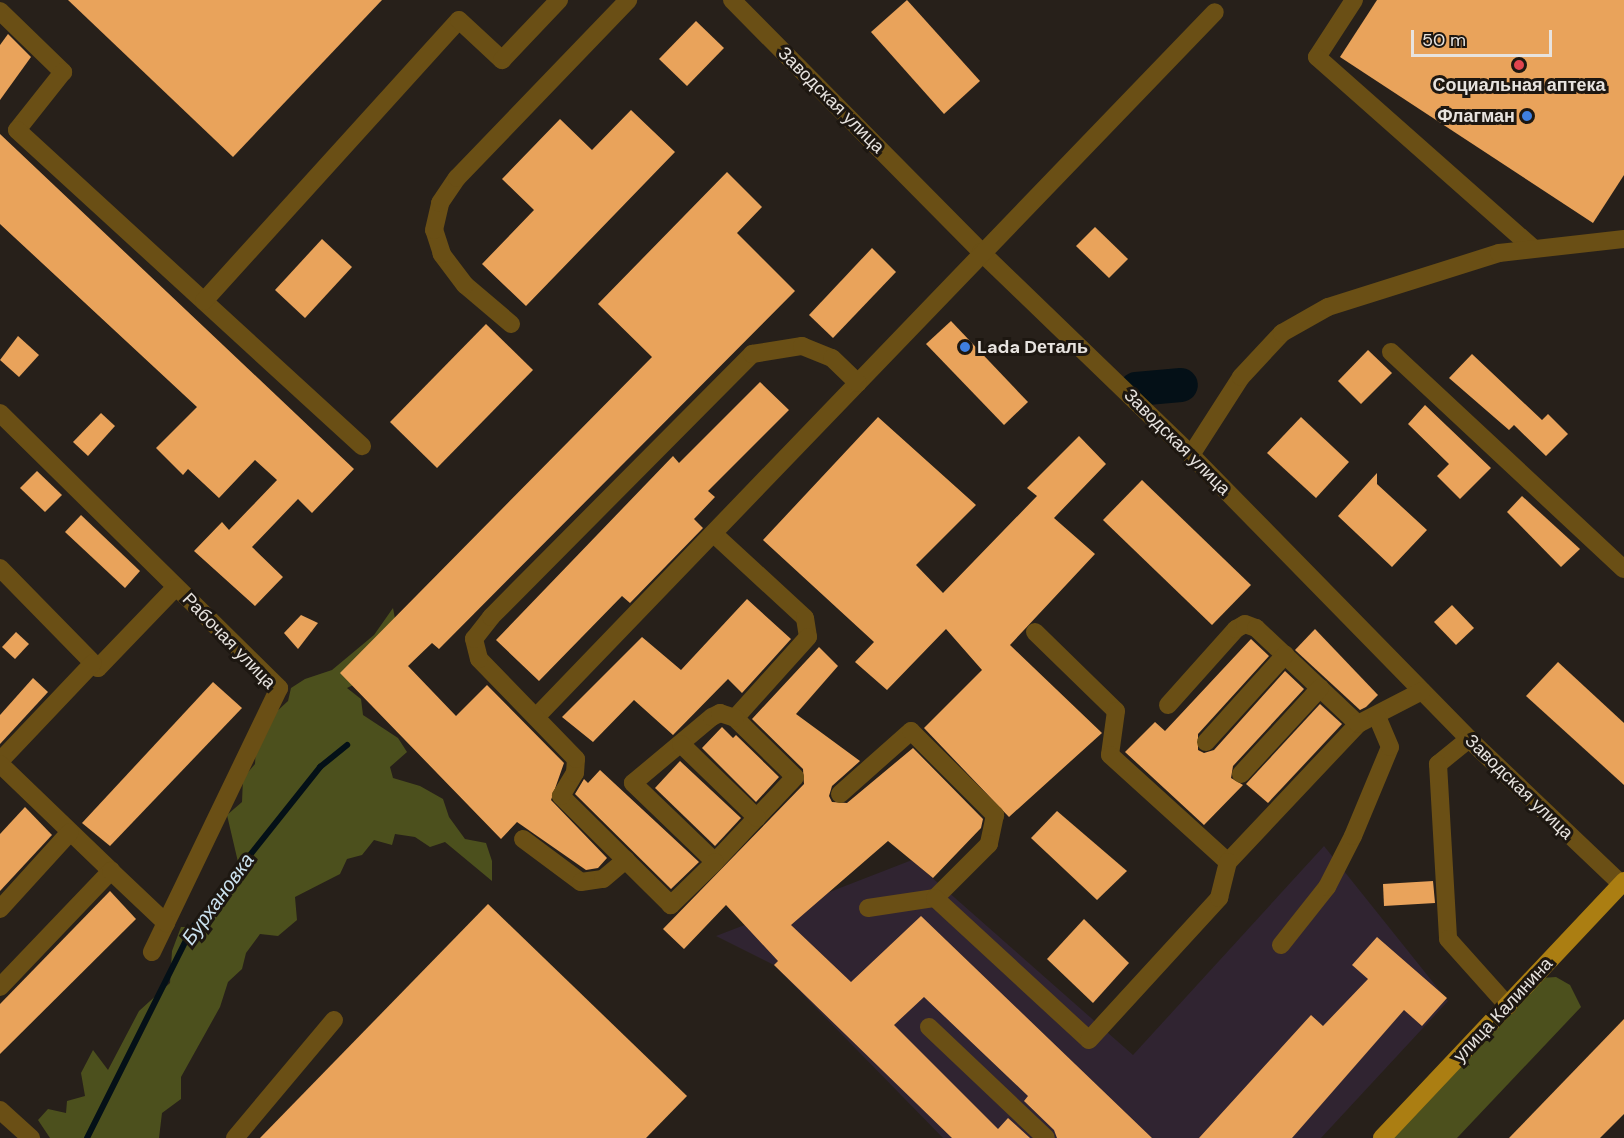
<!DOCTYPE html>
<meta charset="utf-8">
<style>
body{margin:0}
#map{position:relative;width:1624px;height:1138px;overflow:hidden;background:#27201a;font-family:"DM Sans",sans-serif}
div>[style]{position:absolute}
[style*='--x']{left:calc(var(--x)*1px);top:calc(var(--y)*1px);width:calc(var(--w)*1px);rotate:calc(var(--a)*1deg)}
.commercial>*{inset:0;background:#302431}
.forest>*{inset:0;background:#4c501d}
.stream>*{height:6px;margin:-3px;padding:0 3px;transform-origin:3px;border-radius:3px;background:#041017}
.river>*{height:34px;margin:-17px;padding:0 17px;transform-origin:17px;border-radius:17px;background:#041017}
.building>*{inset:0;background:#e9a35b}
.minor>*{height:18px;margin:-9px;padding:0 9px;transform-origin:9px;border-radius:9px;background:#6a4f15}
.major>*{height:18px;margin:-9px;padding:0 9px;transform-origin:9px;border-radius:9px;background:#ab7e12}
.dots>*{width:16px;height:16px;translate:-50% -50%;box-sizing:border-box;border:3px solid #1d1711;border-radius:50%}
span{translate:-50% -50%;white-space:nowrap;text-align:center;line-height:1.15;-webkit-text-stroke:6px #1d1711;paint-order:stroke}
.poi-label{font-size:18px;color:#e7e3df;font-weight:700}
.right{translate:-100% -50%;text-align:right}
.left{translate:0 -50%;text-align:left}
.street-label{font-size:18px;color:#e7e3df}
.water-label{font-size:20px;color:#cce3f0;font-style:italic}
.scale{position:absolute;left:1411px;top:30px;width:141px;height:27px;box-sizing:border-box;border:3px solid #e7e3df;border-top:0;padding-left:8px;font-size:18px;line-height:21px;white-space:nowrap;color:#e7e3df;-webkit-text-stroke:4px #1d1711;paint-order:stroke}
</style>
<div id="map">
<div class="commercial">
<div style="clip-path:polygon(1324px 846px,1448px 1001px,1321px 1138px,943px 1138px,774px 965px,716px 936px,912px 860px,1133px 1055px)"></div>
</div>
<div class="forest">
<div style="clip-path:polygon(393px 608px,399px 640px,369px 677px,347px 688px,361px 699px,363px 715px,398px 738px,407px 752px,390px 767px,393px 778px,420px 786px,443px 799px,449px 817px,465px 839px,486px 843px,492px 861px,492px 881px,445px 842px,430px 847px,415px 837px,395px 834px,392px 845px,374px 840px,362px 855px,347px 859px,340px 874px,295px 897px,297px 920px,278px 936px,260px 934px,246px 953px,242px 969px,228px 982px,220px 1007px,181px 1077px,181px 1099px,162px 1113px,159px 1138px,50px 1138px,38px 1120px,48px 1109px,66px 1113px,67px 1101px,85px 1096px,81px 1073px,93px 1050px,108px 1070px,139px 1011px,170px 983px,172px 951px,181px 927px,202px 927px,227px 894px,238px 862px,227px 815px,242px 802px,243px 778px,255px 764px,256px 746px,275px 713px,288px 701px,291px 688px,305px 679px,332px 670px,374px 635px)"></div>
<div style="clip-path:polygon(1556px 977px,1570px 985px,1581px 1007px,1457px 1138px,1392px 1138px,1541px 978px)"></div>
</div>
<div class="stream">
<div style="--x:87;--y:1138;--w:235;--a:-63.4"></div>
<div style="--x:192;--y:928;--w:206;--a:-51.5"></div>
<div style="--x:320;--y:767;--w:35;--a:-39"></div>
</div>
<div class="river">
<div style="--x:1136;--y:389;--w:45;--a:-5.1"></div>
</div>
<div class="building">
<div style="clip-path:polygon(68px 0,382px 0,233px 157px)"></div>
<div style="clip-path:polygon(907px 0,980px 81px,944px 114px,871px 32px)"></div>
<div style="clip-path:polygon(1377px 0,1624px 0,1624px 175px,1593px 223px,1340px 57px)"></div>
<div style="clip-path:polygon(696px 21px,724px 48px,687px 86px,659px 59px)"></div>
<div style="clip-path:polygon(8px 34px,31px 57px,0 100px,0 45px)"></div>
<div style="clip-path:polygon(631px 110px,675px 152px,526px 306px,482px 264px,534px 210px,502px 179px,560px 119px,592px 150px)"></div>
<div style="clip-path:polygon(0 134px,354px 469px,312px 513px,298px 499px,252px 547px,283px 577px,255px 606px,194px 551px,222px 522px,229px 530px,277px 480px,255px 460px,219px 498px,188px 469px,183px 475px,156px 448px,197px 407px,0 224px)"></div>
<div style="clip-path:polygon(727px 172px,762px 207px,737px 233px,795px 291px,439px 649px,432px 643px,408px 666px,456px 716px,487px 685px,564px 763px,551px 800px,607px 858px,598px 868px,586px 870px,517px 822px,501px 839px,340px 673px,652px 357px,598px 304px)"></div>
<div style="clip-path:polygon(1095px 227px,1128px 259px,1109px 278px,1076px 246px)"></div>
<div style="clip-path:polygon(322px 239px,352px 267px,305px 318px,275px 290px)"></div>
<div style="clip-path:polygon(872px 248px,896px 272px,833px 338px,809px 315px)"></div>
<div style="clip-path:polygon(951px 321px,1028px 402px,1004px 425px,926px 344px)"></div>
<div style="clip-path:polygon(486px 324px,533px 370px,437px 468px,390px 422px)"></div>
<div style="clip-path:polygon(18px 336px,39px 355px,19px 377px,0 360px)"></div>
<div style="clip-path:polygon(1368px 350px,1392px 373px,1361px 404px,1338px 381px)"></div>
<div style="clip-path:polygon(1472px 354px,1542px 420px,1548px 414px,1568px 434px,1546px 456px,1514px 425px,1509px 430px,1449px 378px)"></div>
<div style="clip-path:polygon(760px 382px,789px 410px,708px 491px,715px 497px,694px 519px,703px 528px,630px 603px,622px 596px,539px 681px,496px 640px,673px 456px,679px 463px)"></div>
<div style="clip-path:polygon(1425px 405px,1491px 468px,1460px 499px,1437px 476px,1449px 464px,1408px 424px)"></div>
<div style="clip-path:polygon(101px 413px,115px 426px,88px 456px,73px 442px)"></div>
<div style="clip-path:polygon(878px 417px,976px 505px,916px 565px,943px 593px,1037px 496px,1027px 488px,1079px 436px,1106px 464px,1054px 518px,1095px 554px,1010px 645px,1102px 733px,1009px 817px,924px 728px,982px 670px,946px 629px,887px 690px,855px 662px,874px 642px,763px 540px)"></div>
<div style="clip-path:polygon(1301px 417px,1349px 462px,1316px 498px,1267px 453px)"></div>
<div style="clip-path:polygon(37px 471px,62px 495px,45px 512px,20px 488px)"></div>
<div style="clip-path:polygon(1377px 473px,1377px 484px,1427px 530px,1392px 567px,1338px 516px)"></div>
<div style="clip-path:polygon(1142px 480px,1251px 585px,1212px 625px,1103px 520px)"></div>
<div style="clip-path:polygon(1522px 496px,1580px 549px,1561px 567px,1507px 512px)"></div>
<div style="clip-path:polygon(81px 515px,140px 571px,125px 588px,65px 532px)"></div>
<div style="clip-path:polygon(747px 599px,791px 639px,742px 693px,728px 679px,673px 735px,634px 700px,593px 742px,562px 717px,642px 637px,681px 670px)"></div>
<div style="clip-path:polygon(1452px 605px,1474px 628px,1456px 645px,1434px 622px)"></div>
<div style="clip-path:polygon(301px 615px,318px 623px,298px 649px,284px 633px)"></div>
<div style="clip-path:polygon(1315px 629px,1378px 695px,1366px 707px,1360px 710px,1295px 650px)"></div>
<div style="clip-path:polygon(16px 632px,29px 644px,15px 659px,2px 647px)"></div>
<div style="clip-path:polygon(1251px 639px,1269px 656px,1198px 734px,1198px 750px,1204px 753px,1214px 750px,1285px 671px,1304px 689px,1233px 766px,1231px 778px,1243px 785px,1204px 825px,1125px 752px,1155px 722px,1165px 731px)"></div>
<div style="clip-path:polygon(819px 647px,838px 666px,796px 714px,860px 761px,832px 786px,829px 796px,832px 802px,847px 803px,913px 748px,983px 819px,981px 828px,933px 878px,888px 841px,791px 925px,851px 982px,921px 916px,1152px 1138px,1057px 1138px,1054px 1130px,1024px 1101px,1028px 1096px,924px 997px,894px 1025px,998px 1129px,1008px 1118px,1030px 1138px,952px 1138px,774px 965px,778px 961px,726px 905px,684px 949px,663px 929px,804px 784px,803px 769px,752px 719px)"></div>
<div style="clip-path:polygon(1558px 662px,1624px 723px,1624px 785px,1526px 696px)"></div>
<div style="clip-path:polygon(33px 678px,48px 692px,0 744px,0 715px)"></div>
<div style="clip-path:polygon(213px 682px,242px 708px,110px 846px,82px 823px)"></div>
<div style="clip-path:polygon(1320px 704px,1342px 724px,1268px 803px,1246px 784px)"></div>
<div style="clip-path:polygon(722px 727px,733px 738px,736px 735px,779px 777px,756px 802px,702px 748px)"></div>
<div style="clip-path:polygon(680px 761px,741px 818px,715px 846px,655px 788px)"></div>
<div style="clip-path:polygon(600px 770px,699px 862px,671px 889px,575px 794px,584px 779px,588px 783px)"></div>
<div style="clip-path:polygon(25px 807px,52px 835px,0 891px,0 834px)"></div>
<div style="clip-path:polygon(1057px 811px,1127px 871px,1097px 900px,1031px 838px)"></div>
<div style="clip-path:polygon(1433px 881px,1435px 903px,1384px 906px,1383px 884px)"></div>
<div style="clip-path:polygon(110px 891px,136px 919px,0 1054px,0 1004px)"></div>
<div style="clip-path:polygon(488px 904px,687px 1096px,646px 1138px,260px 1138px)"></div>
<div style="clip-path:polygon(1084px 919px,1129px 963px,1093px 1003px,1047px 959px)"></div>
<div style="clip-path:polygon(1377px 937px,1447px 998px,1422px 1026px,1404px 1010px,1292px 1138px,1199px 1138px,1311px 1015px,1323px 1026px,1368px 979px,1352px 965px)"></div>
<div style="clip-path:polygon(1624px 1019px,1624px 1114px,1600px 1138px,1509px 1138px)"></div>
</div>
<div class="minor">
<div style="--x:732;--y:0;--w:354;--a:45.3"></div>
<div style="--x:981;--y:252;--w:292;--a:44"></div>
<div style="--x:1191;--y:455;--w:397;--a:45.6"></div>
<div style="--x:1469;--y:739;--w:210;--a:43.6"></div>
<div style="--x:1354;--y:0;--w:68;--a:123"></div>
<div style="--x:1317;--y:57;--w:288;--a:41.5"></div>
<div style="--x:0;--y:11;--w:88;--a:44.1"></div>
<div style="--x:63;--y:72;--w:74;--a:128.4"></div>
<div style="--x:17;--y:130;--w:468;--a:42.5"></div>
<div style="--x:204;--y:301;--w:379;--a:-47.8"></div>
<div style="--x:459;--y:20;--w:59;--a:42.9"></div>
<div style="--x:502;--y:60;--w:83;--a:-46.5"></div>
<div style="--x:511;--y:324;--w:60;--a:-139.7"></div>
<div style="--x:465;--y:285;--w:39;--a:-127"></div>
<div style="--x:442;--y:254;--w:25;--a:-108"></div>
<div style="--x:434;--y:230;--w:28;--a:-77"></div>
<div style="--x:440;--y:203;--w:30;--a:-56"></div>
<div style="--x:457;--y:178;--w:247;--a:-46.1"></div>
<div style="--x:1391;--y:352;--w:318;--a:43"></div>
<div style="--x:0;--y:413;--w:392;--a:44.6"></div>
<div style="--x:279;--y:688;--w:293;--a:115.7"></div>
<div style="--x:1191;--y:455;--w:93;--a:-57.3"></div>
<div style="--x:1241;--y:377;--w:60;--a:-47"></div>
<div style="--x:1282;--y:333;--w:53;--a:-29.5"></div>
<div style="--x:1328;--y:307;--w:179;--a:-17.5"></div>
<div style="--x:1499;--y:253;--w:126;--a:-6.4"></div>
<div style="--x:715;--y:535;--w:122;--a:42.7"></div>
<div style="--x:805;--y:618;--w:19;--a:81"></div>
<div style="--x:808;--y:637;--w:109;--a:132"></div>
<div style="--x:735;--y:718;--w:84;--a:44.5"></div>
<div style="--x:795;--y:777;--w:117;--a:133.3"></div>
<div style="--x:715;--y:862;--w:114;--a:-136.1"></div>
<div style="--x:633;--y:783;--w:103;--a:-39.9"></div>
<div style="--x:712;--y:717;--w:9;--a:-27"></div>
<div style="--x:720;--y:713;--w:16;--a:18"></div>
<div style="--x:0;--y:568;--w:140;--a:45.6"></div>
<div style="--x:98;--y:668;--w:112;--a:-46.1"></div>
<div style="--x:1035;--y:632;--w:113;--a:44.3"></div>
<div style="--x:1116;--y:711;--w:44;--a:97.8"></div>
<div style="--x:1110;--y:755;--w:159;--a:42.2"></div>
<div style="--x:1228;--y:862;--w:190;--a:-46.7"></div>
<div style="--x:1168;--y:705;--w:102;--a:-48.2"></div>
<div style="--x:1236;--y:629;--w:10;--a:-29"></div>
<div style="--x:1245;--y:624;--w:12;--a:20"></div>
<div style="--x:1256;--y:628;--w:140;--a:43.3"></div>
<div style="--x:1358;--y:724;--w:72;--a:-27.3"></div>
<div style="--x:537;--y:716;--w:977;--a:-46.08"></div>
<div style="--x:1469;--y:739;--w:40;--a:141"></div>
<div style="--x:1438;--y:764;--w:175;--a:86.7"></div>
<div style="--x:1448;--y:939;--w:90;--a:48.2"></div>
<div style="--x:1206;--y:742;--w:118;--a:-47.8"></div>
<div style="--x:681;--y:744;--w:106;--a:44.2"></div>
<div style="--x:0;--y:761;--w:135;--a:-46.5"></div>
<div style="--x:0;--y:764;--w:154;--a:43.9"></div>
<div style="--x:1241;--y:774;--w:117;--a:-47.4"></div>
<div style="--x:840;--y:794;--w:95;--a:-41.6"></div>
<div style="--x:911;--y:731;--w:119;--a:45"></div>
<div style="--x:995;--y:815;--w:30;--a:102"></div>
<div style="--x:989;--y:844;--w:76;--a:135"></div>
<div style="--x:523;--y:839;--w:72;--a:36.6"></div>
<div style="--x:581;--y:882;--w:22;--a:-8"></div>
<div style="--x:603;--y:879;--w:30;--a:-40"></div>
<div style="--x:715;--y:862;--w:62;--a:135.7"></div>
<div style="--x:671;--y:905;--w:155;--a:-135.3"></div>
<div style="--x:561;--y:796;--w:27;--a:-59"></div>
<div style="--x:575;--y:773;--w:14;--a:-86"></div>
<div style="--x:576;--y:759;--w:139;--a:-134.1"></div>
<div style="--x:479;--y:659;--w:21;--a:-104"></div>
<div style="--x:474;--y:639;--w:28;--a:-52"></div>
<div style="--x:491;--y:617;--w:371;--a:-45.2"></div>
<div style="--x:752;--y:354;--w:51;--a:-9.1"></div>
<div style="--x:802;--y:346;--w:32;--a:22"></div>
<div style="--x:832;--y:358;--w:36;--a:44"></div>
<div style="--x:868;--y:908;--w:68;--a:-8.5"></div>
<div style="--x:935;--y:898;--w:209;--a:42.7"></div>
<div style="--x:1089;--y:1040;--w:193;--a:-47.5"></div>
<div style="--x:1219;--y:898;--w:37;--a:-76"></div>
<div style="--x:0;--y:909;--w:104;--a:-47.7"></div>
<div style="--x:1281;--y:945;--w:74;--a:-51.6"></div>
<div style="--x:1327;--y:887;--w:57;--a:-63"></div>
<div style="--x:1353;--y:836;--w:96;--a:-67.4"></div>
<div style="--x:1390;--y:747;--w:34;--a:-113"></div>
<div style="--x:0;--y:987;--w:161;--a:-46.3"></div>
<div style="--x:111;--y:871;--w:76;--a:43.4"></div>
<div style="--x:929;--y:1027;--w:161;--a:43.5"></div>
<div style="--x:0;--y:1110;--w:42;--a:42.1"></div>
<div style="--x:235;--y:1138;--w:154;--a:-50"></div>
</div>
<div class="major">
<div style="--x:1382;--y:1138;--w:353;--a:-46.7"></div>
</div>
<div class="dots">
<div style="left:1519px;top:65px;background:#e0444e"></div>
<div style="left:1527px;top:116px;background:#3f7fe0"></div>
<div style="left:965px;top:347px;background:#3f7fe0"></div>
</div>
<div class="poi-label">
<span style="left:1519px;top:85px">Социальная аптека</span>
<span class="right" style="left:1515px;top:116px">Флагман</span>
<span class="left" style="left:977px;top:347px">Lada Dеталь</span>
</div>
<div class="street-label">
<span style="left:831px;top:100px;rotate:45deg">Заводская улица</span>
<span style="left:1177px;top:442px;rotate:45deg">Заводская улица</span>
<span style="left:229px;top:641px;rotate:46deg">Рабочая улица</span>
<span style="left:1519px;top:787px;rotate:44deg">Заводская улица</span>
<span style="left:1503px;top:1010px;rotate:-47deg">улица Калинина</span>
</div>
<div class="water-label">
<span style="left:218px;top:899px;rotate:-54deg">Бурхановка</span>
</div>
<div class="scale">50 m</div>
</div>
